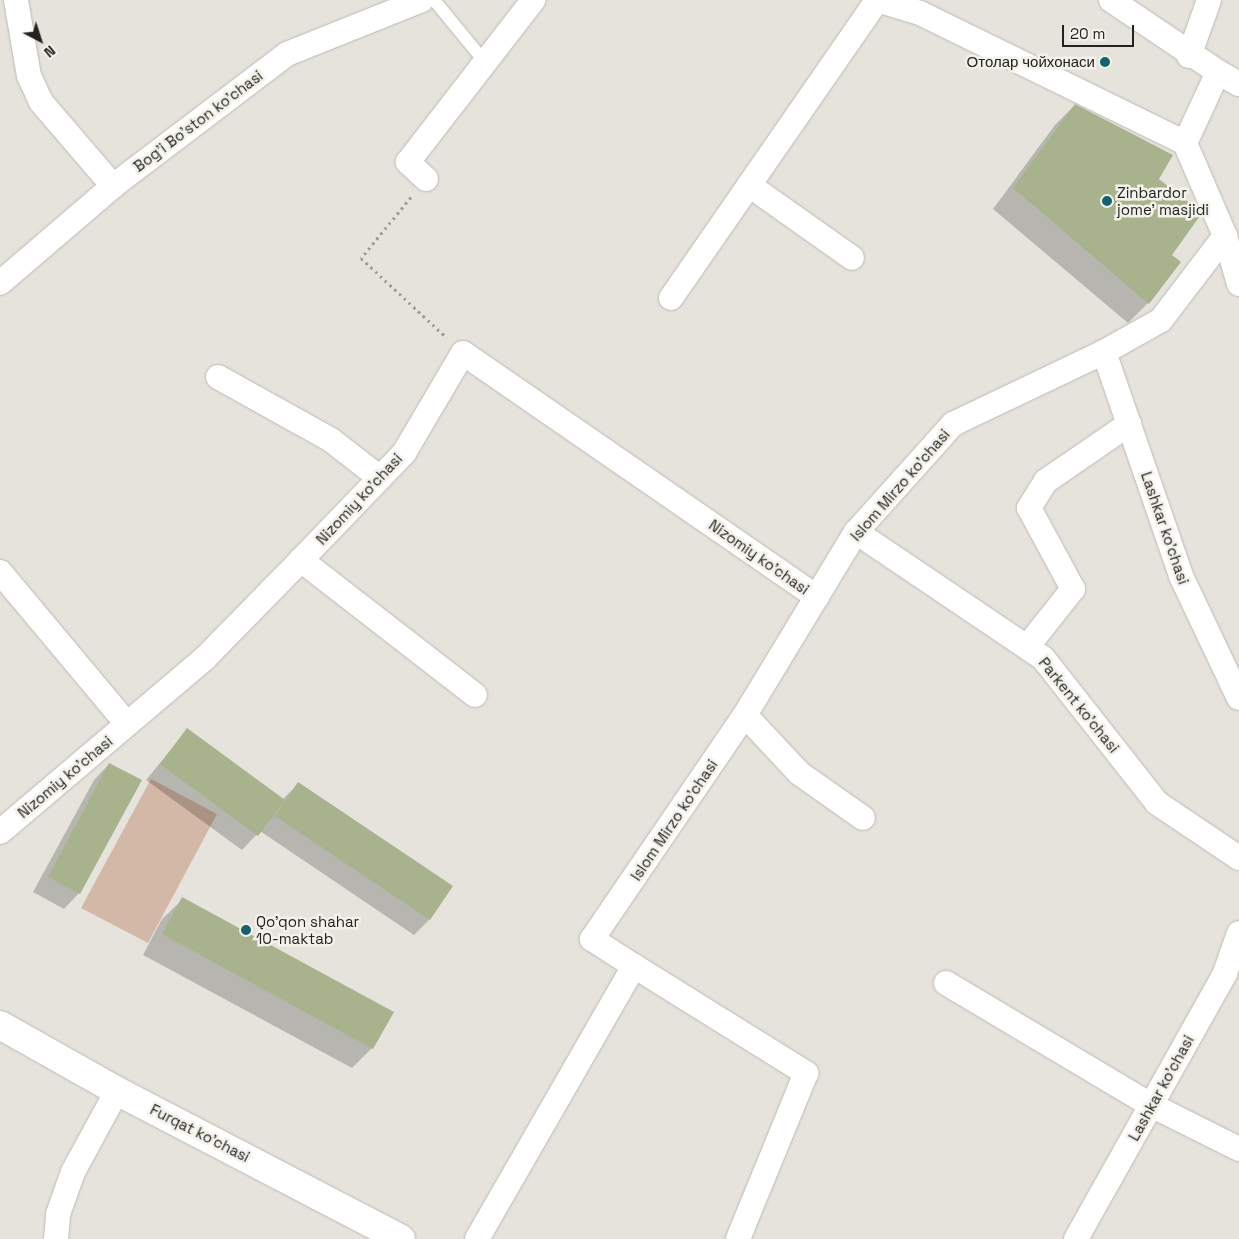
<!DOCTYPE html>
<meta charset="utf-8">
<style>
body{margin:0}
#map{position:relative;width:1239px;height:1239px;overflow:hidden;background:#e5e3dc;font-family:"Space Grotesk",sans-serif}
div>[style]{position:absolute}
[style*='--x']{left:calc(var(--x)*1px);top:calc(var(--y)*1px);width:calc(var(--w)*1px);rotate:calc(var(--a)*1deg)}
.green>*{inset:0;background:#d4b8a7}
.shadow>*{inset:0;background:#0003}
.building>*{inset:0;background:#a8b38d}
.path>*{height:3px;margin-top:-1.5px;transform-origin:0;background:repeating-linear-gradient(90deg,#9e9d98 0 2.5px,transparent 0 6.5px)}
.roads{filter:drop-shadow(0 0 1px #bdbbb5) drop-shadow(0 0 1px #bdbbb5)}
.lane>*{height:12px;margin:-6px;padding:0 6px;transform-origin:6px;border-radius:6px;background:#fff}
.street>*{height:24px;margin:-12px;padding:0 12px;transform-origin:12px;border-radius:12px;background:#fff}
.secondary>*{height:28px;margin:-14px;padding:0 14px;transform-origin:14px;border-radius:14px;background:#fff}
.dots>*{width:14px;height:14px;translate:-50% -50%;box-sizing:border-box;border:2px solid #f2f1ea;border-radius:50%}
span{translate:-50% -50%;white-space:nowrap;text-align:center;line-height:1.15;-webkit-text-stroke:5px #f2f1ea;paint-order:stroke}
.poi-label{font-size:15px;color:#232220}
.right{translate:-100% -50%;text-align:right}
.left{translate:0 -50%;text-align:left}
.street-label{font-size:15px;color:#232220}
.north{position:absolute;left:15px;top:15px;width:50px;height:50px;-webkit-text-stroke:4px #f2f1ea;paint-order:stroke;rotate:140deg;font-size:14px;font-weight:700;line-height:20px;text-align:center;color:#232220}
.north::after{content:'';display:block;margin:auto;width:18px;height:22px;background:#232220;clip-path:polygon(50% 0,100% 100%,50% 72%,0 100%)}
.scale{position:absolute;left:1062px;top:25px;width:72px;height:22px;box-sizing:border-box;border:2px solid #232220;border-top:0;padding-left:6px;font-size:15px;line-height:18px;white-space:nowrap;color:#232220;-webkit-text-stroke:4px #f2f1ea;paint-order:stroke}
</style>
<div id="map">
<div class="green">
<div style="clip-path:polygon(151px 779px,217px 814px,148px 943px,81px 908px)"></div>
</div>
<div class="shadow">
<div style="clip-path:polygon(1075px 105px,1157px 180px,1170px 256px,1148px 303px,1128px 323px,993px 209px,1055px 125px)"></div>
<div style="clip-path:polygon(187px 730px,282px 800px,298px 784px,451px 886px,429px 920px,414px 935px,260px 831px,242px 850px,146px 780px)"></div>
<div style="clip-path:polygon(109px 764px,79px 893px,64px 909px,33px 892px,94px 780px)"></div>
<div style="clip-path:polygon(183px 899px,372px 1048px,352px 1068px,143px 955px,162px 919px)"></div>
</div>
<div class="building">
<div style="clip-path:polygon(1075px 104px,1173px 155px,1159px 179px,1202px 213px,1172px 255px,1181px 262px,1149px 304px,1013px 188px)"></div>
<div style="clip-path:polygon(187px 728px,285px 800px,258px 836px,160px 764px)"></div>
<div style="clip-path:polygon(109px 763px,142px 780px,80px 894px,48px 877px)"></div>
<div style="clip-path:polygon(298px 782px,453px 886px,430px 920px,275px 816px)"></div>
<div style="clip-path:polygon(182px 897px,394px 1012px,373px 1049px,162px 934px)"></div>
</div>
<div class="path">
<div style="--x:411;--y:197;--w:79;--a:129.3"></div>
<div style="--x:361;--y:258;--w:117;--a:42.9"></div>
</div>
<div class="roads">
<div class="lane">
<div style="--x:434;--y:0;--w:80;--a:50.6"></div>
</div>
<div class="street">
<div style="--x:16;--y:0;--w:77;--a:80.3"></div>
<div style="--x:29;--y:76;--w:29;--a:65"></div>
<div style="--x:41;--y:102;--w:111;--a:49.4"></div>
<div style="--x:1111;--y:0;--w:129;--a:33.9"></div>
<div style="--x:1218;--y:72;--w:78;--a:114.9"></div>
<div style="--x:1185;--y:143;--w:101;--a:66.7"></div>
<div style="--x:1225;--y:236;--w:50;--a:73.7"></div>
<div style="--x:1189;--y:56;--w:59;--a:-70.3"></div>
<div style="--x:1218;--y:72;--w:24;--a:30"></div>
<div style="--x:426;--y:179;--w:25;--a:-137"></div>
<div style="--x:408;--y:162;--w:205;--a:-52.3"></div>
<div style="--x:749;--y:185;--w:126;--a:35.3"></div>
<div style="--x:0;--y:283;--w:149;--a:-40.6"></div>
<div style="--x:113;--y:186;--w:218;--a:-37.2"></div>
<div style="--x:287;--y:54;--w:145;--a:-21.8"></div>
<div style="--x:671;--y:298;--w:362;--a:-55.3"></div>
<div style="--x:877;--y:0;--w:45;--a:16.8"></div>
<div style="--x:920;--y:13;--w:295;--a:26.1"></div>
<div style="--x:1104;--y:352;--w:237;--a:71"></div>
<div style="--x:1181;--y:576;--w:135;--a:64.6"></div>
<div style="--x:218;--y:377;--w:129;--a:29.1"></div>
<div style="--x:331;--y:440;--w:62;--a:37.8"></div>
<div style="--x:856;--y:532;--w:225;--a:34"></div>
<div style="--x:1043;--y:658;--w:184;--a:51.8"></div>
<div style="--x:1157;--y:803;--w:99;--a:33.9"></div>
<div style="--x:301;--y:560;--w:220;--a:37.8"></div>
<div style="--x:0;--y:572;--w:198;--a:50.1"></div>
<div style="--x:1027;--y:647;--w:74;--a:-51.6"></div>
<div style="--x:1073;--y:589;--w:92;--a:-118.5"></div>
<div style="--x:1029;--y:508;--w:32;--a:-58"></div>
<div style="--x:1046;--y:481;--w:101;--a:-34.5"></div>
<div style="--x:745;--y:715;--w:79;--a:47"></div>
<div style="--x:799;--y:773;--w:78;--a:35.1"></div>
<div style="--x:0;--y:832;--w:269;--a:-40.3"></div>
<div style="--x:205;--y:658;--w:137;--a:-45.6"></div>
<div style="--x:301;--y:560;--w:149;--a:-46.1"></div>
<div style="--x:404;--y:453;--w:116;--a:-59.5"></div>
<div style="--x:463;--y:353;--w:430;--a:34.6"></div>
<div style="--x:634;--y:966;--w:203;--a:31.9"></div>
<div style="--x:806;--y:1073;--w:179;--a:112.3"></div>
<div style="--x:946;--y:983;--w:239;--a:30.8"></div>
<div style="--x:1151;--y:1105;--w:98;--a:26.6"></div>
<div style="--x:56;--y:1239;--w:25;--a:-85"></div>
<div style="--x:58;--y:1214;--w:45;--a:-70.3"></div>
<div style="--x:73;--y:1172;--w:92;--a:-61.5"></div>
<div style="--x:477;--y:1239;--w:315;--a:-60.1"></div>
<div style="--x:634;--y:966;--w:50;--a:-147.3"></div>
<div style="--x:592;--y:939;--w:271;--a:-55.7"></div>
<div style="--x:745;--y:715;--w:214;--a:-58.8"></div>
<div style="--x:856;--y:532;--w:145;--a:-48.1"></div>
<div style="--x:953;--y:424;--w:167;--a:-25.5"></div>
<div style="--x:1104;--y:352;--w:65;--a:-29.3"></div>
<div style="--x:1161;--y:320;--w:106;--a:-52.7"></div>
<div style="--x:1076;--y:1239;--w:305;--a:-60.7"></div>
<div style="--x:1225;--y:973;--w:42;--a:-70.7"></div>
</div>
<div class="secondary">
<div style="--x:0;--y:1025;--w:134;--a:29.4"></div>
<div style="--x:117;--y:1091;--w:320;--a:27.5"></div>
</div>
</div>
<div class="dots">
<div style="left:1105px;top:62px;background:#17616f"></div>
<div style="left:1107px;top:201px;background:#17616f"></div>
<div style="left:246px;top:930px;background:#17616f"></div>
</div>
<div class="poi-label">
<span class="right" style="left:1095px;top:62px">Отолар чойхонаси</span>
<span class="left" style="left:1117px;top:201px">Zinbardor<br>jome' masjidi</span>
<span class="left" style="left:256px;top:930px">Qo'qon shahar<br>10-maktab</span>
</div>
<div class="street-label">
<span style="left:198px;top:121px;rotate:-37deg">Bog'i Bo'ston ko'chasi</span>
<span style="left:900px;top:485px;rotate:-49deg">Islom Mirzo ko'chasi</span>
<span style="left:359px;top:499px;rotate:-47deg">Nizomiy ko'chasi</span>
<span style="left:1165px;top:528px;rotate:71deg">Lashkar ko'chasi</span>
<span style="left:759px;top:557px;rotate:35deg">Nizomiy ko'chasi</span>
<span style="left:1079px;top:705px;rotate:51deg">Parkent ko'chasi</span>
<span style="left:65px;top:777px;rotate:-40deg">Nizomiy ko'chasi</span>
<span style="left:674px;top:820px;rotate:-56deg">Islom Mirzo ko'chasi</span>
<span style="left:1161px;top:1088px;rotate:-61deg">Lashkar ko'chasi</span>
<span style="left:200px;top:1133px;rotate:27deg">Furqat ko'chasi</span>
</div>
<div class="north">N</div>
<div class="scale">20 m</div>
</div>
